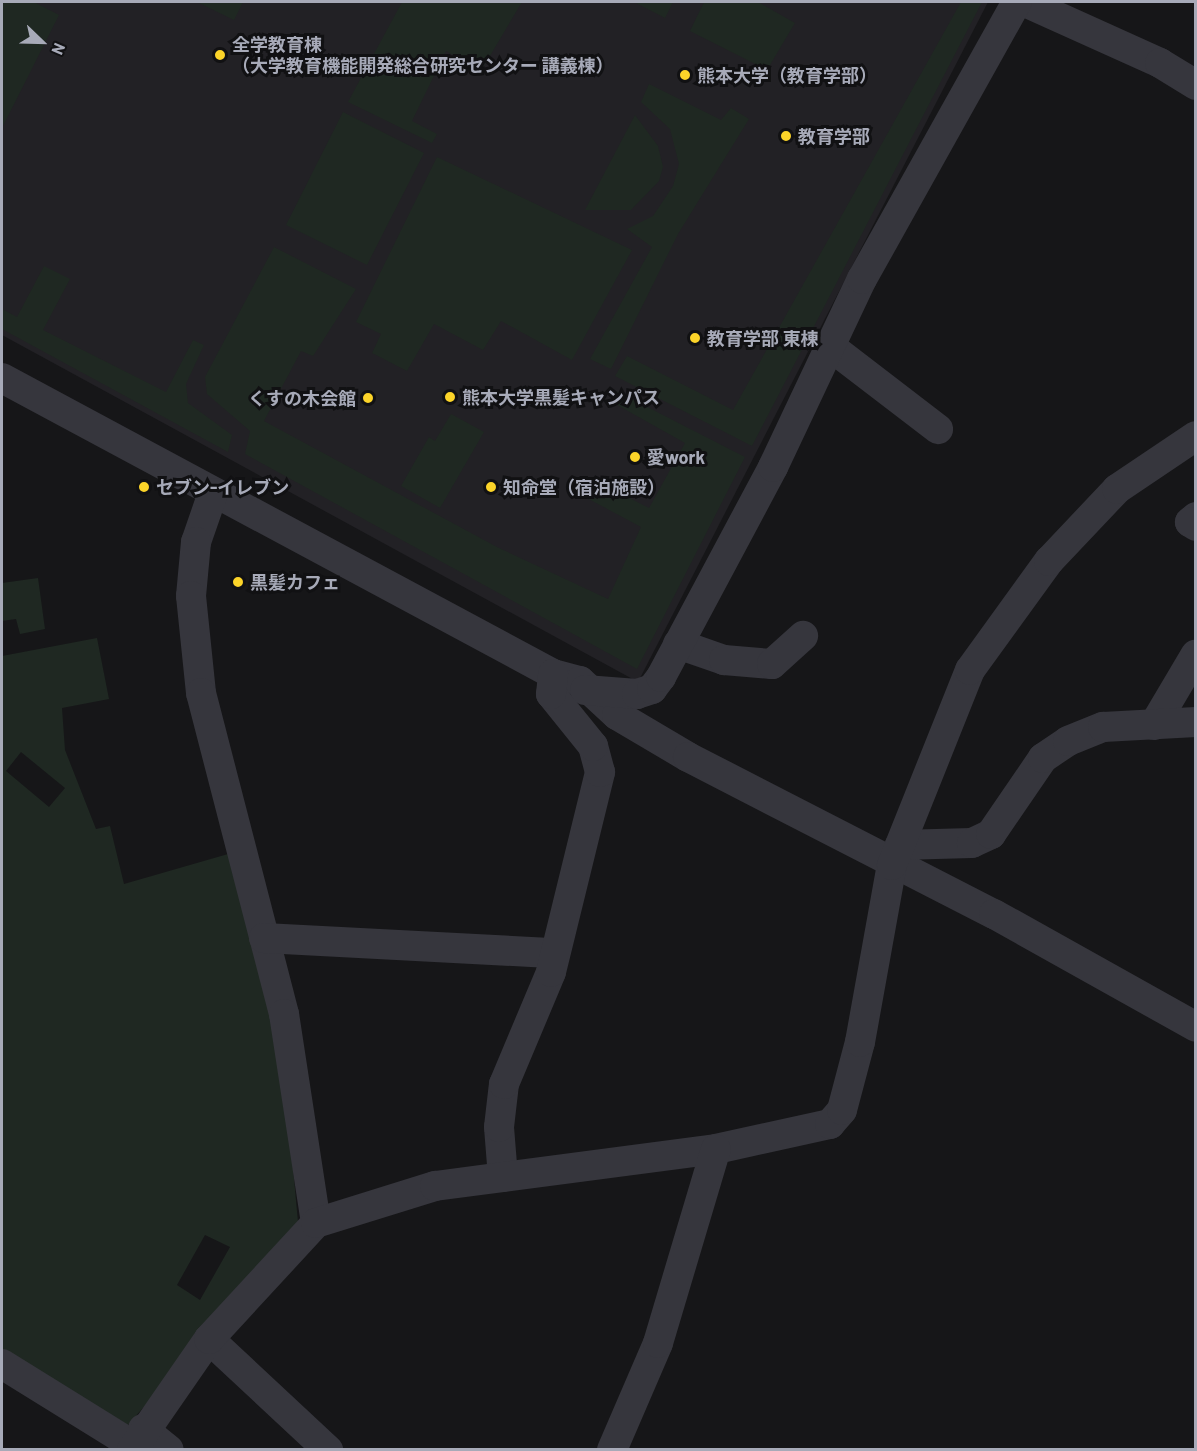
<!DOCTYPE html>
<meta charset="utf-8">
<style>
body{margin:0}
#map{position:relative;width:1197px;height:1451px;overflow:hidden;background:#161618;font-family:Barlow,"Noto Sans JP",sans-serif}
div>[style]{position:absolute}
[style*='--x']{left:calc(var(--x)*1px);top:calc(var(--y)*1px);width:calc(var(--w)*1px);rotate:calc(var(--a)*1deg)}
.built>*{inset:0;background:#222125}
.green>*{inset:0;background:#1f2822}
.minor>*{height:30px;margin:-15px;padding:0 15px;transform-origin:15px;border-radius:15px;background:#36363d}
.dots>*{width:16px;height:16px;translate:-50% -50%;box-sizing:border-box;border:3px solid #111113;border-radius:50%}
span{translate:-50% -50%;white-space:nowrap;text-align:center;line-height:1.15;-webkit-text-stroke:6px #111113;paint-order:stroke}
.poi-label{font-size:18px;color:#a7aab8;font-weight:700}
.left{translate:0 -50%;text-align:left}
.right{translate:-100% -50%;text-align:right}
.frame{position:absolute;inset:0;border:3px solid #a7aab8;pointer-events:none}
.north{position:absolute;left:12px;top:12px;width:60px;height:60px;-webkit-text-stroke:4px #111113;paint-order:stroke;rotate:113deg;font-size:16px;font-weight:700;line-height:24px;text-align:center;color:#a7aab8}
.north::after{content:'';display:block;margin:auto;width:21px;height:27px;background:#a7aab8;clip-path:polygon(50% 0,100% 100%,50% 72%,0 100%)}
</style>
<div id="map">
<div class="built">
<div style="clip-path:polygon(2px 2px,988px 2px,638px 682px,2px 335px)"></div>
</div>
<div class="green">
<div style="clip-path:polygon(34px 2px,59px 15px,2px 128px,2px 3px)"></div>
<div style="clip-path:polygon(197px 2px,243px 2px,234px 20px)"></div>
<div style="clip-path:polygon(402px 2px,522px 2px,481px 71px,446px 51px,412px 121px,437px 134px,432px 143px,348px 102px)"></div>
<div style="clip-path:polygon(634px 2px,673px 2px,665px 18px)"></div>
<div style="clip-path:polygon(704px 2px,758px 2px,795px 23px,767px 70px,690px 31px)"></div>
<div style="clip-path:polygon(961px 2px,982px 2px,752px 446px,615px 376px,627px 356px,733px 410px)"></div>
<div style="clip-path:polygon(649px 84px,721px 120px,731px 108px,749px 119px,678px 234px,611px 369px,590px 359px,652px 247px,627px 229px,653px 216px,673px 186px,679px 164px,670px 129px,641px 102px)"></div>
<div style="clip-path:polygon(343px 112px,424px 153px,367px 265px,286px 225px)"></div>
<div style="clip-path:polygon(635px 115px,658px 146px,663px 167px,659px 181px,631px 210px,585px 210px)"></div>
<div style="clip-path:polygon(437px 157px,632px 250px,572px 360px,501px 321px,483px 350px,434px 324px,407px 371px,372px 353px,381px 334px,356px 322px)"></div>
<div style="clip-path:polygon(274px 247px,356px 289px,313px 356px,301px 351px,264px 421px,497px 547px,608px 599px,641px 527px,583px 496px,592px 479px,649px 508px,685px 443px,610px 401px,616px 391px,745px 457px,637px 669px,245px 454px,250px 431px,207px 394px,205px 377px)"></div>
<div style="clip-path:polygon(44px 266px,70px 279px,43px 330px,166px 392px,193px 340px,204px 345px,186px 384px,188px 403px,232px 435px,228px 452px,2px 329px,2px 309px,17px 317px)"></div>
<div style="clip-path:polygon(451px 414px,484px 432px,440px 508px,401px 486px,429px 437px,435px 441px)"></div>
<div style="clip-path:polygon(38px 578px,45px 629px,20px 634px,16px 619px,2px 621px,2px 583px)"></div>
<div style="clip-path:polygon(evenodd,97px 638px,109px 699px,62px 708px,65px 750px,96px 829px,110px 826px,124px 884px,235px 852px,286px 1092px,298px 1222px,286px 1244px,128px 1425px,2px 1349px,2px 656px,97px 638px,21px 752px,65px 788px,49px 807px,6px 771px,21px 752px,97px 638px,205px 1235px,230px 1247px,200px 1300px,177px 1285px,205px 1235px)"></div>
</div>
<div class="minor">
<div style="--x:1025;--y:2;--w:148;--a:24.3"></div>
<div style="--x:1160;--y:63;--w:42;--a:31.4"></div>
<div style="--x:831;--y:347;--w:135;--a:37.5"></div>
<div style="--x:2;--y:378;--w:625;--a:28.24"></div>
<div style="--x:553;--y:674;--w:28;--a:15"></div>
<div style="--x:580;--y:681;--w:50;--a:42.6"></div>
<div style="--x:617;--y:715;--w:82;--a:30.6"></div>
<div style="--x:688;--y:757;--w:344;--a:27.2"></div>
<div style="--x:994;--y:914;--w:231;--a:29.2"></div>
<div style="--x:213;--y:493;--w:52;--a:109.1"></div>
<div style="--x:196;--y:542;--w:54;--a:95.3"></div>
<div style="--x:191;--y:596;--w:98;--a:84.1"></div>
<div style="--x:201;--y:693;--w:332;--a:75.5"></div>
<div style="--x:284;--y:1014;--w:211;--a:81.3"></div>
<div style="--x:1196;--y:517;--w:8;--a:140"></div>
<div style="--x:1190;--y:522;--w:7;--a:34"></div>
<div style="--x:678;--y:644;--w:49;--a:19.2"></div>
<div style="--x:724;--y:660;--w:48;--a:4.8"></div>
<div style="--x:772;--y:664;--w:42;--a:-42.1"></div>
<div style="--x:585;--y:690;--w:52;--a:4.4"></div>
<div style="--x:637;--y:694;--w:16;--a:-18"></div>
<div style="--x:652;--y:689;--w:15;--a:-53"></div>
<div style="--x:661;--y:677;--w:238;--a:-61.9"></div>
<div style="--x:773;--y:467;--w:208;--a:-64.7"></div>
<div style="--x:862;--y:279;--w:317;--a:-60.8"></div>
<div style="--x:1154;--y:725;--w:82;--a:-59.4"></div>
<div style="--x:900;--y:845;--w:72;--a:-1.6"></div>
<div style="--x:972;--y:843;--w:21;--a:-25"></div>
<div style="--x:991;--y:834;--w:92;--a:-55.6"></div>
<div style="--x:1043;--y:758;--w:30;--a:-34"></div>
<div style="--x:1068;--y:741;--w:38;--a:-22"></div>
<div style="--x:1103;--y:727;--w:93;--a:-3.1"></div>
<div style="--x:264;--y:938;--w:291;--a:3"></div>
<div style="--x:503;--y:1177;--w:50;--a:-94.6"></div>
<div style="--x:499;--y:1127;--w:43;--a:-83.4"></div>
<div style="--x:504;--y:1084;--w:121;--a:-67.2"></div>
<div style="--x:551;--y:972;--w:206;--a:-76.2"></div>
<div style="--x:600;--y:772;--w:27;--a:-105"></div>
<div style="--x:593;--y:746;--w:67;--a:-128.9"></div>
<div style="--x:551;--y:694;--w:20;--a:-84"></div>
<div style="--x:209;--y:1339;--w:163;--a:43"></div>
<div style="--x:2;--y:1364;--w:155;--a:31.8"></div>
<div style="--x:143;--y:1429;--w:33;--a:39"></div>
<div style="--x:132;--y:1450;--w:135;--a:-55.3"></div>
<div style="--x:209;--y:1339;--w:158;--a:-47.3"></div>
<div style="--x:316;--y:1223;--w:125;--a:-17.3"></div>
<div style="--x:435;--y:1186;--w:283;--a:-7.5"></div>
<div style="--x:716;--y:1149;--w:117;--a:-12.4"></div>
<div style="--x:830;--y:1124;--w:18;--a:-49"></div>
<div style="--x:842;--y:1110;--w:70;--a:-75.2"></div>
<div style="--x:860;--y:1042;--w:180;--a:-79.8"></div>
<div style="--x:892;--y:865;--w:210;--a:-68.2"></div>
<div style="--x:970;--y:670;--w:135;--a:-54.1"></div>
<div style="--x:1049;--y:561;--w:99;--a:-46.6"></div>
<div style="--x:1117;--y:489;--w:95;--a:-33.9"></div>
<div style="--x:612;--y:1450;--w:116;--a:-66.7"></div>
<div style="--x:658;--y:1343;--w:202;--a:-73.4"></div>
</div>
<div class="dots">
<div style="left:220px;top:55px;background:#fcd429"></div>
<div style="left:685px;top:75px;background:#fcd429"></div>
<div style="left:786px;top:136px;background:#fcd429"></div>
<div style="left:695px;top:338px;background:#fcd429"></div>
<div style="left:450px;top:397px;background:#fcd429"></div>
<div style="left:368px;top:398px;background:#fcd429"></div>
<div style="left:635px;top:457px;background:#fcd429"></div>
<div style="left:144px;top:487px;background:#fcd429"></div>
<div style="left:491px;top:487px;background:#fcd429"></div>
<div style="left:238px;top:582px;background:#fcd429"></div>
</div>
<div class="poi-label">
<span class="left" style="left:232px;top:55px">全学教育棟<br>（大学教育機能開発総合研究センター 講義棟）</span>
<span class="left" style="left:697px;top:75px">熊本大学（教育学部）</span>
<span class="left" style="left:798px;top:136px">教育学部</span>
<span class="left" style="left:707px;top:338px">教育学部 東棟</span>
<span class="left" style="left:462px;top:397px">熊本大学黒髪キャンパス</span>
<span class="right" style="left:356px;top:398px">くすの木会館</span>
<span class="left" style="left:647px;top:457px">愛work</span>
<span class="left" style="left:156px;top:487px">セブン-イレブン</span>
<span class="left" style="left:503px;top:487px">知命堂（宿泊施設）</span>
<span class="left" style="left:250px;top:582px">黒髪カフェ</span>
</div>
<div class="frame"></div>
<div class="north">N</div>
</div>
